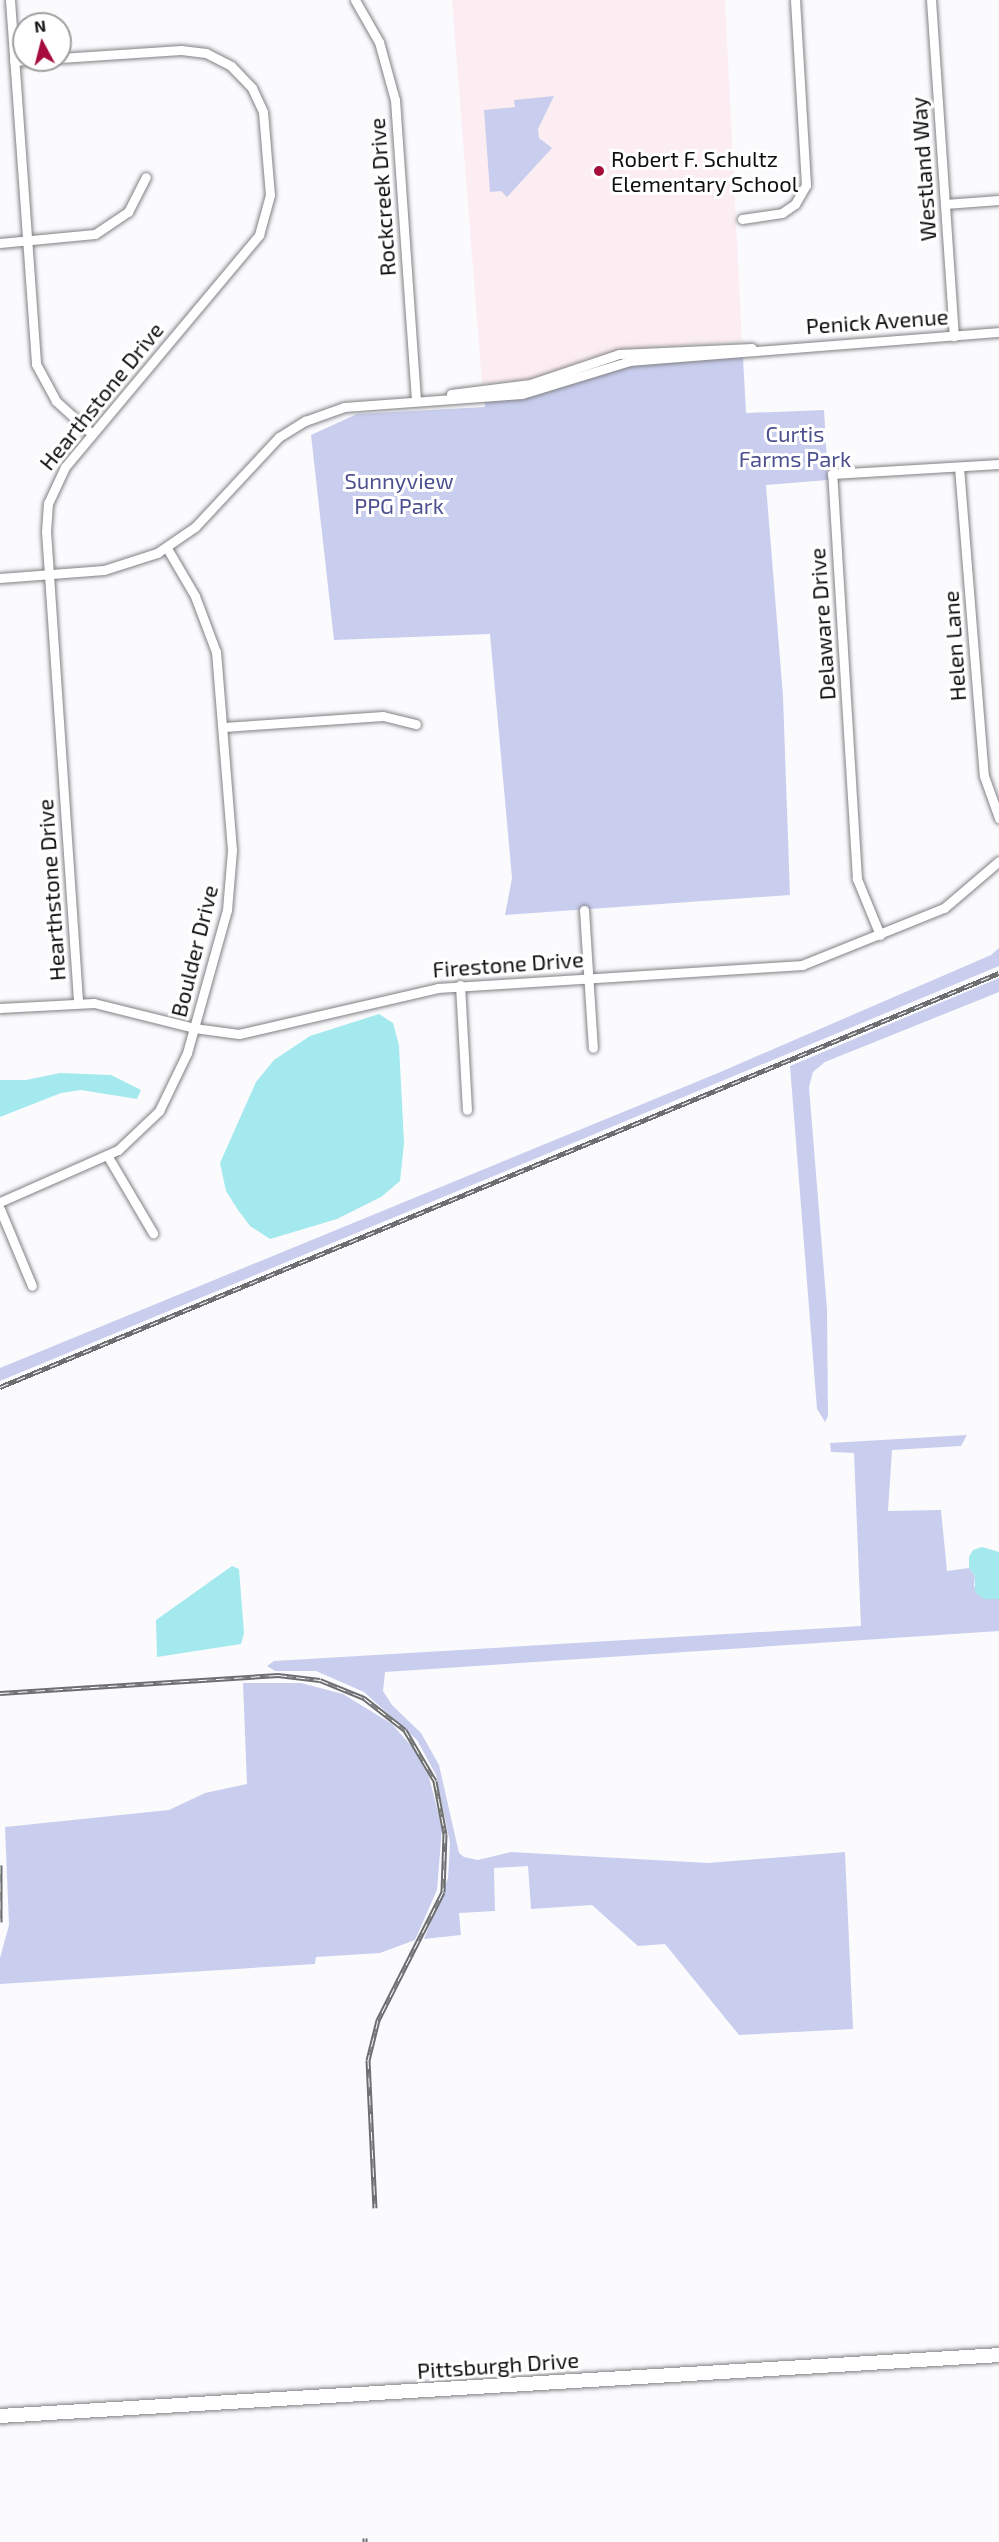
<!DOCTYPE html>
<style>
body{margin:0}
#map{position:relative;width:999px;height:2542px;overflow:hidden;background:#fbfbfe;font-family:"Exo 2",sans-serif}
div>[style]{position:absolute}
[style*='--x']{left:calc(var(--x)*1px);top:calc(var(--y)*1px);width:calc(var(--w)*1px);rotate:calc(var(--a)*1deg)}
.education>*{inset:0;background:#fcedf2}
.green>*{inset:0;background:#c9ceee}
.water>*{inset:0;background:#a3e9ee}
.roads{filter:drop-shadow(0 0 2px #818185) drop-shadow(0 0 2px #818185)}
.street>*{height:9px;margin:-4.5px;padding:0 4.5px;transform-origin:4.5px;border-radius:4.5px;background:#fff}
.secondary>*{height:14px;margin:-7px;padding:0 7px;transform-origin:7px;border-radius:7px;background:#fff}
.rail>*{height:5px;margin-top:-2.5px;transform-origin:0;background:repeating-linear-gradient(90deg,#fff 0 9px,#6d6e70 0 18px);box-sizing:border-box;border-block:2px solid #6d6e70}
.dots>*{width:16px;height:16px;translate:-50% -50%;box-sizing:border-box;border:3px solid #fff;border-radius:50%}
span{translate:-50% -50%;white-space:nowrap;text-align:center;line-height:1.15;-webkit-text-stroke:6px #fff;paint-order:stroke}
.poi-label{font-size:22px;color:#0e0f10}
.left{translate:0 -50%;text-align:left}
.street-label{font-size:22px;color:#0e0f10}
.park-label{font-size:22px;color:#4c508e}
.north{position:absolute;left:12px;top:12px;width:60px;height:60px;box-sizing:border-box;background:#fff;border:2px solid #9f9f9f;border-radius:50%;rotate:353deg;font-size:16px;font-weight:700;line-height:24px;text-align:center;color:#0e0f10}
.north::after{content:'';display:block;margin:auto;width:21px;height:27px;background:#a60c3c;clip-path:polygon(50% 0,100% 100%,50% 72%,0 100%)}
</style>
<div id="map">
<div class="education">
<div style="clip-path:polygon(452px 0,725px 0,742px 341px,628px 349px,594px 356px,534px 379px,482px 384px)"></div>
</div>
<div class="green">
<div style="clip-path:polygon(554px 96px,538px 129px,539px 138px,552px 148px,507px 197px,501px 191px,490px 192px,484px 110px,515px 107px,514px 100px)"></div>
<div style="clip-path:polygon(743px 357px,746px 413px,824px 410px,828px 480px,766px 485px,783px 696px,790px 895px,505px 915px,512px 878px,490px 634px,334px 640px,311px 435px,357px 414px,485px 407px,485px 402px,534px 396px,617px 367px)"></div>
<div style="clip-path:polygon(999px 948px,999px 966px,0 1381px,0 1368px,718px 1073px,991px 955px)"></div>
<div style="clip-path:polygon(999px 978px,999px 992px,825px 1062px,813px 1072px,809px 1087px,827px 1309px,828px 1416px,825px 1422px,817px 1409px,790px 1066px)"></div>
<div style="clip-path:polygon(967px 1435px,961px 1446px,892px 1450px,888px 1511px,941px 1510px,947px 1571px,969px 1568px,975px 1576px,974px 1586px,984px 1599px,999px 1599px,999px 1631px,385px 1672px,383px 1691px,392px 1705px,421px 1733px,439px 1765px,459px 1853px,464px 1857px,478px 1860px,511px 1852px,708px 1863px,845px 1852px,853px 2029px,739px 2035px,665px 1944px,638px 1946px,592px 1905px,531px 1909px,528px 1866px,494px 1868px,495px 1911px,459px 1913px,461px 1935px,424px 1939px,448px 1878px,450px 1843px,436px 1775px,417px 1740px,364px 1692px,316px 1671px,275px 1671px,267px 1666px,274px 1661px,861px 1626px,854px 1453px,831px 1452px,830px 1443px)"></div>
<div style="clip-path:polygon(243px 1683px,301px 1683px,343px 1694px,392px 1724px,413px 1748px,429px 1777px,442px 1828px,437px 1890px,415px 1940px,380px 1953px,316px 1957px,315px 1964px,0 1984px,0 1958px,9px 1925px,5px 1827px,169px 1810px,205px 1793px,247px 1784px)"></div>
</div>
<div class="water">
<div style="clip-path:polygon(379px 1014px,393px 1023px,399px 1045px,404px 1143px,400px 1181px,381px 1197px,337px 1219px,270px 1239px,250px 1226px,238px 1210px,226px 1191px,220px 1163px,256px 1082px,274px 1060px,310px 1036px)"></div>
<div style="clip-path:polygon(60px 1073px,111px 1075px,141px 1090px,137px 1099px,81px 1090px,61px 1093px,0 1117px,0 1080px,26px 1080px)"></div>
<div style="clip-path:polygon(982px 1547px,999px 1552px,999px 1599px,984px 1599px,975px 1592px,975px 1576px,969px 1568px,969px 1557px,973px 1550px)"></div>
<div style="clip-path:polygon(232px 1566px,239px 1569px,244px 1633px,241px 1644px,157px 1657px,156px 1620px)"></div>
</div>
<div class="roads">
<div class="street">
<div style="--x:10;--y:0;--w:365;--a:85.9"></div>
<div style="--x:36;--y:364;--w:42;--a:61.6"></div>
<div style="--x:56;--y:401;--w:49;--a:42.5"></div>
<div style="--x:355;--y:0;--w:48;--a:60.3"></div>
<div style="--x:379;--y:42;--w:60;--a:74.6"></div>
<div style="--x:395;--y:100;--w:300;--a:86"></div>
<div style="--x:931;--y:0;--w:337;--a:86.1"></div>
<div style="--x:60;--y:58;--w:121;--a:-3.8"></div>
<div style="--x:181;--y:50;--w:25;--a:7"></div>
<div style="--x:206;--y:53;--w:28;--a:27"></div>
<div style="--x:231;--y:66;--w:30;--a:46"></div>
<div style="--x:252;--y:88;--w:26;--a:65"></div>
<div style="--x:263;--y:112;--w:83;--a:85.2"></div>
<div style="--x:270;--y:195;--w:41;--a:105.4"></div>
<div style="--x:259;--y:235;--w:302;--a:129.9"></div>
<div style="--x:65;--y:467;--w:40;--a:115"></div>
<div style="--x:48;--y:503;--w:28;--a:94"></div>
<div style="--x:46;--y:531;--w:471;--a:86.1"></div>
<div style="--x:14;--y:61;--w:14;--a:-4"></div>
<div style="--x:945;--y:204;--w:54;--a:-4.2"></div>
<div style="--x:742;--y:219;--w:40;--a:-8.5"></div>
<div style="--x:782;--y:213;--w:16;--a:-35"></div>
<div style="--x:795;--y:204;--w:22;--a:-60"></div>
<div style="--x:806;--y:185;--w:185;--a:-93.4"></div>
<div style="--x:0;--y:243;--w:95;--a:-5.4"></div>
<div style="--x:95;--y:234;--w:40;--a:-34"></div>
<div style="--x:128;--y:212;--w:39;--a:-63"></div>
<div style="--x:451;--y:394;--w:80;--a:-7.2"></div>
<div style="--x:530;--y:384;--w:94;--a:-18.6"></div>
<div style="--x:619;--y:354;--w:133;--a:-2.6"></div>
<div style="--x:959;--y:467;--w:310;--a:85.4"></div>
<div style="--x:984;--y:776;--w:45;--a:70.3"></div>
<div style="--x:0;--y:578;--w:104;--a:-4.4"></div>
<div style="--x:104;--y:570;--w:56;--a:-17.8"></div>
<div style="--x:157;--y:553;--w:46;--a:-34.4"></div>
<div style="--x:195;--y:527;--w:123;--a:-47"></div>
<div style="--x:279;--y:437;--w:31;--a:-32"></div>
<div style="--x:305;--y:421;--w:41;--a:-19.7"></div>
<div style="--x:344;--y:407;--w:178;--a:-4.2"></div>
<div style="--x:522;--y:394;--w:113;--a:-17"></div>
<div style="--x:630;--y:361;--w:370;--a:-4.5"></div>
<div style="--x:224;--y:727;--w:159;--a:-4"></div>
<div style="--x:383;--y:716;--w:34;--a:14"></div>
<div style="--x:584;--y:910;--w:138;--a:86.3"></div>
<div style="--x:880;--y:935;--w:61;--a:-112.3"></div>
<div style="--x:857;--y:879;--w:406;--a:-93.5"></div>
<div style="--x:832;--y:474;--w:167;--a:-3.4"></div>
<div style="--x:460;--y:985;--w:125;--a:86.8"></div>
<div style="--x:0;--y:1008;--w:94;--a:-3"></div>
<div style="--x:94;--y:1003;--w:103;--a:14"></div>
<div style="--x:194;--y:1028;--w:45;--a:7.6"></div>
<div style="--x:239;--y:1034;--w:204;--a:-13"></div>
<div style="--x:438;--y:988;--w:365;--a:-3.6"></div>
<div style="--x:802;--y:965;--w:153;--a:-21.9"></div>
<div style="--x:944;--y:908;--w:72;--a:-40.5"></div>
<div style="--x:107;--y:1155;--w:91;--a:59.5"></div>
<div style="--x:0;--y:1202;--w:129;--a:-23.8"></div>
<div style="--x:118;--y:1150;--w:57;--a:-43.6"></div>
<div style="--x:159;--y:1111;--w:64;--a:-64.2"></div>
<div style="--x:187;--y:1053;--w:148;--a:-74.4"></div>
<div style="--x:227;--y:910;--w:60;--a:-85.2"></div>
<div style="--x:232;--y:850;--w:199;--a:-94.6"></div>
<div style="--x:216;--y:652;--w:60;--a:-110.6"></div>
<div style="--x:195;--y:596;--w:56;--a:-120.3"></div>
<div style="--x:0;--y:1209;--w:83;--a:67.4"></div>
</div>
<div class="secondary">
<div style="--x:0;--y:2416;--w:1001;--a:-3.49"></div>
</div>
</div>
<div class="rail">
<div style="--x:0;--y:1387;--w:1081;--a:-22.51"></div>
<div style="--x:0;--y:1693;--w:279;--a:-3.7"></div>
<div style="--x:278;--y:1675;--w:42;--a:6.8"></div>
<div style="--x:320;--y:1680;--w:48;--a:22.2"></div>
<div style="--x:364;--y:1698;--w:52;--a:38"></div>
<div style="--x:405;--y:1730;--w:59;--a:59.5"></div>
<div style="--x:435;--y:1781;--w:54;--a:79.3"></div>
<div style="--x:445;--y:1834;--w:58;--a:92"></div>
<div style="--x:443;--y:1892;--w:144;--a:116.9"></div>
<div style="--x:378;--y:2020;--w:41;--a:104"></div>
<div style="--x:368;--y:2060;--w:148;--a:87.3"></div>
<div style="--x:0;--y:1865;--w:57;--a:90"></div>
<div style="--x:365;--y:2538;--w:4;--a:90"></div>
</div>
<div class="dots">
<div style="left:599px;top:171px;background:#a60c3c"></div>
</div>
<div class="poi-label">
<span class="left" style="left:611px;top:171px">Robert F. Schultz<br>Elementary School</span>
</div>
<div class="street-label">
<span style="left:923px;top:169px;rotate:-94deg">Westland Way</span>
<span style="left:382px;top:197px;rotate:-94deg">Rockcreek Drive</span>
<span style="left:877px;top:321px;rotate:-4deg">Penick Avenue</span>
<span style="left:101px;top:396px;rotate:-51deg">Hearthstone Drive</span>
<span style="left:822px;top:624px;rotate:-94deg">Delaware Drive</span>
<span style="left:954px;top:646px;rotate:-94deg">Helen Lane</span>
<span style="left:51px;top:890px;rotate:-94deg">Hearthstone Drive</span>
<span style="left:194px;top:951px;rotate:-76deg">Boulder Drive</span>
<span style="left:508px;top:964px;rotate:-4deg">Firestone Drive</span>
<span style="left:498px;top:2365px;rotate:-4deg">Pittsburgh Drive</span>
</div>
<div class="park-label">
<span style="left:795px;top:446px">Curtis<br>Farms Park</span>
<span style="left:399px;top:493px">Sunnyview<br>PPG Park</span>
</div>
<div class="north">N</div>
</div>
